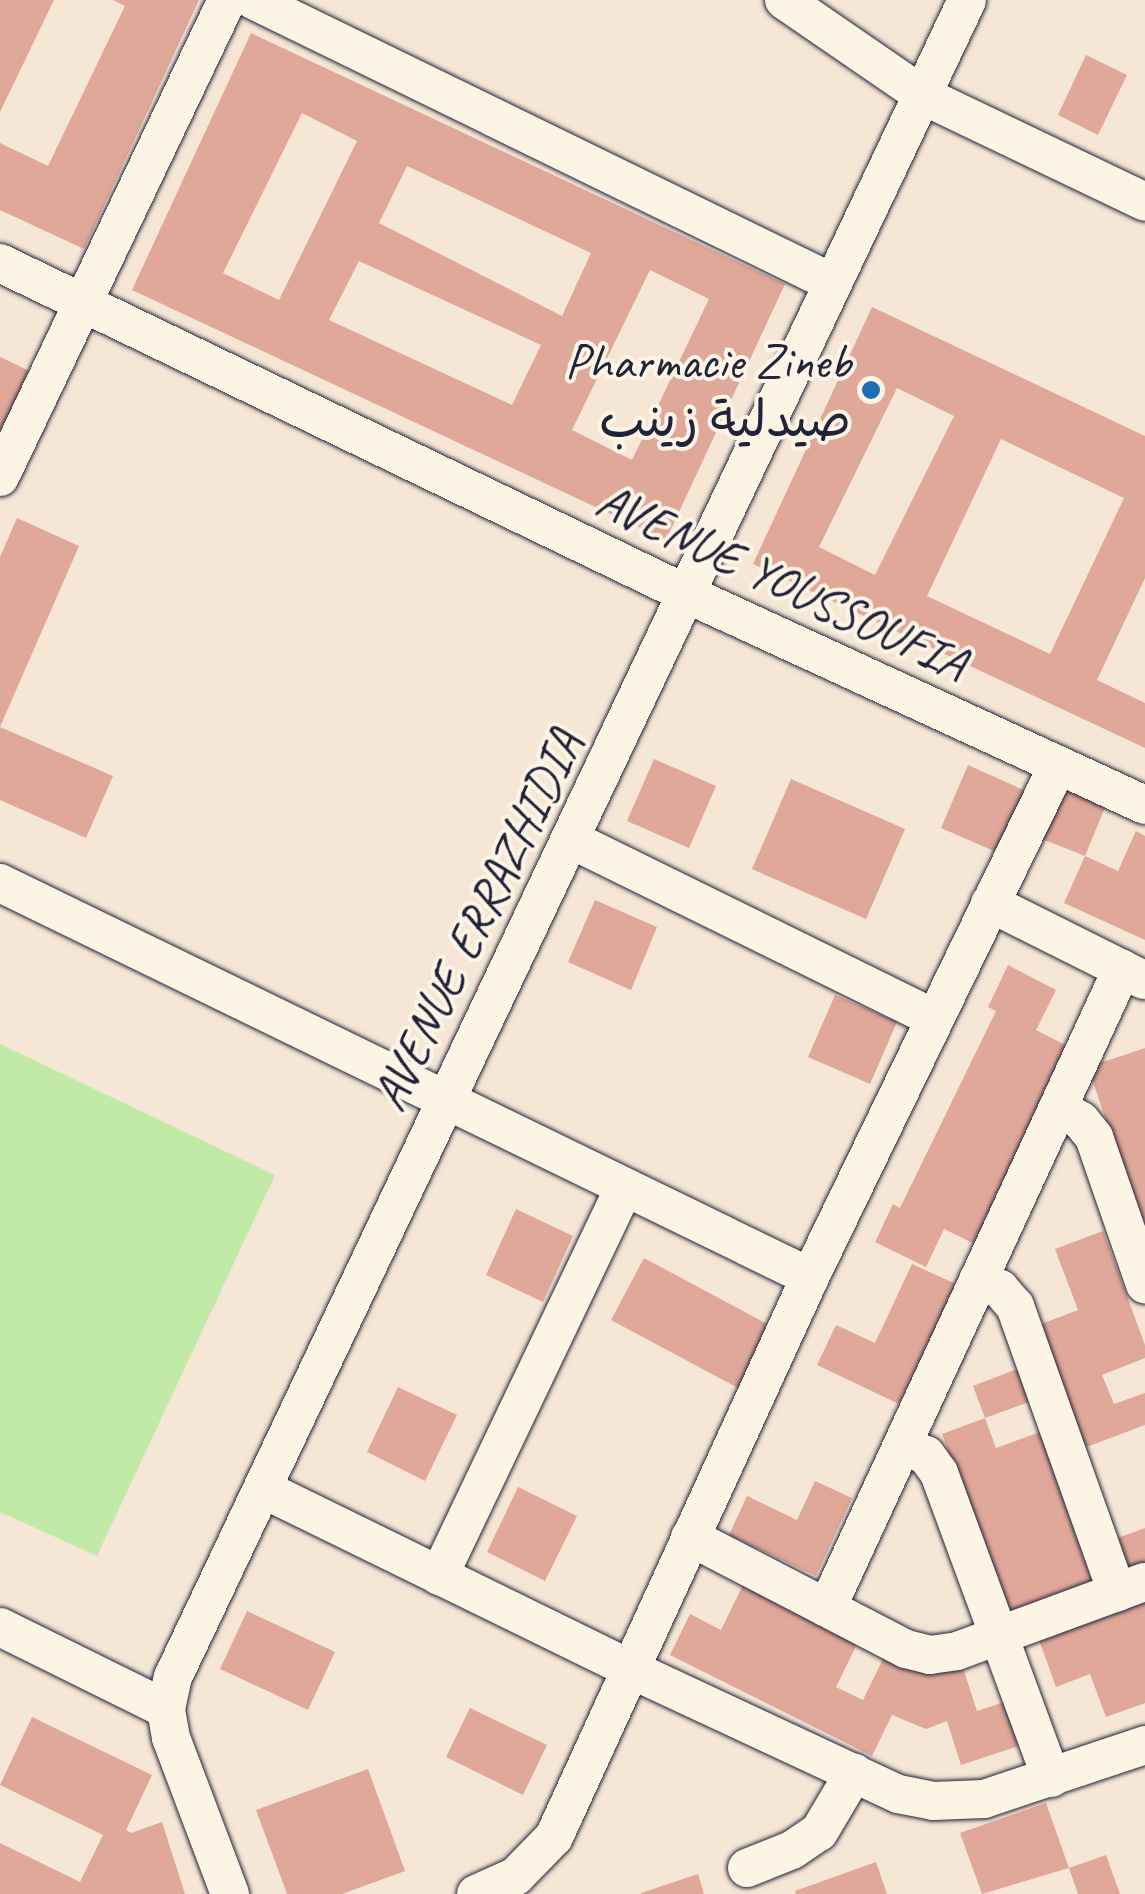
<!DOCTYPE html>
<meta charset="utf-8">
<style>
body{margin:0}
#map{position:relative;width:1145px;height:1894px;overflow:hidden;background:#f6e6d6;font-family:Caveat,"Playpen Sans Arabic",sans-serif}
div>[style]{position:absolute}
[style*='--x']{left:calc(var(--x)*1px);top:calc(var(--y)*1px);width:calc(var(--w)*1px);rotate:calc(var(--a)*1deg)}
.green>*{inset:0;background:#c1eaa6}
.building>*{inset:0;background:#e0a899}
.roads{filter:drop-shadow(0 0 2px #22223b) drop-shadow(0 0 2px #22223b)}
.minor>*{height:38px;margin:-19px;padding:0 19px;transform-origin:19px;border-radius:19px;background:#fcf5e5}
.dots>*{width:28px;height:28px;translate:-50% -50%;box-sizing:border-box;border:5px solid #fcf5e5;border-radius:50%}
span{translate:-50% -50%;white-space:nowrap;text-align:center;line-height:1.15;-webkit-text-stroke:8px #fcf5e5;paint-order:stroke}
.poi-label{font-size:50px;color:#22223b}
.right{translate:-100% -50%;text-align:right}
.street-label{font-size:50px;color:#22223b}
</style>
<div id="map">
<div class="green">
<div style="clip-path:polygon(0 1044px,275px 1175px,97px 1556px,0 1512px)"></div>
</div>
<div class="building">
<div style="clip-path:polygon(0 0,54px 0,0 112px)"></div>
<div style="clip-path:polygon(113px 0,199px 0,84px 249px,0 210px,0 143px,48px 166px,125px 6px)"></div>
<div style="clip-path:polygon(evenodd,251px 33px,785px 284px,666px 540px,132px 290px,251px 33px,302px 113px,357px 141px,279px 300px,223px 273px,302px 113px,251px 33px,407px 166px,591px 253px,562px 316px,379px 223px,407px 166px,251px 33px,359px 261px,541px 345px,512px 405px,329px 320px,359px 261px,251px 33px,650px 270px,709px 299px,632px 460px,572px 430px,650px 270px)"></div>
<div style="clip-path:polygon(1086px 55px,1127px 75px,1098px 135px,1058px 115px)"></div>
<div style="clip-path:polygon(evenodd,872px 307px,1145px 436px,1145px 578px,1097px 680px,1145px 703px,1145px 748px,753px 564px,872px 307px,897px 388px,954px 416px,875px 575px,819px 547px,897px 388px,872px 307px,1001px 439px,1124px 498px,1050px 654px,927px 596px,1001px 439px)"></div>
<div style="clip-path:polygon(0 357px,36px 374px,0 454px)"></div>
<div style="clip-path:polygon(17px 518px,79px 546px,0 727px,113px 776px,86px 838px,0 800px,0 557px)"></div>
<div style="clip-path:polygon(654px 759px,716px 786px,689px 848px,627px 821px)"></div>
<div style="clip-path:polygon(968px 765px,1030px 793px,1003px 855px,941px 828px)"></div>
<div style="clip-path:polygon(791px 779px,905px 829px,866px 919px,752px 869px)"></div>
<div style="clip-path:polygon(1063px 788px,1106px 805px,1085px 856px,1042px 839px)"></div>
<div style="clip-path:polygon(1136px 831px,1145px 836px,1145px 940px,1064px 903px,1085px 856px,1118px 871px)"></div>
<div style="clip-path:polygon(595px 900px,657px 927px,631px 990px,568px 962px)"></div>
<div style="clip-path:polygon(1008px 965px,1056px 990px,1036px 1030px,1081px 1053px,985px 1249px,944px 1229px,926px 1267px,875px 1242px,893px 1204px,900px 1208px,996px 1011px,988px 1007px)"></div>
<div style="clip-path:polygon(835px 995px,897px 1022px,870px 1084px,808px 1057px)"></div>
<div style="clip-path:polygon(1145px 1048px,1145px 1232px,1144px 1233px,1088px 1067px)"></div>
<div style="clip-path:polygon(516px 1209px,573px 1236px,543px 1302px,486px 1275px)"></div>
<div style="clip-path:polygon(1103px 1231px,1145px 1345px,1145px 1358px,1102px 1375px,1114px 1404px,1145px 1393px,1145px 1425px,1081px 1449px,1036px 1326px,1078px 1310px,1055px 1249px)"></div>
<div style="clip-path:polygon(644px 1258px,771px 1326px,738px 1388px,611px 1320px)"></div>
<div style="clip-path:polygon(912px 1264px,956px 1284px,899px 1404px,817px 1365px,836px 1325px,875px 1343px)"></div>
<div style="clip-path:polygon(1020px 1368px,1032px 1401px,985px 1418px,973px 1386px)"></div>
<div style="clip-path:polygon(398px 1387px,457px 1415px,425px 1481px,367px 1452px)"></div>
<div style="clip-path:polygon(985px 1418px,996px 1448px,1043px 1431px,1099px 1580px,1009px 1614px,942px 1434px)"></div>
<div style="clip-path:polygon(815px 1481px,852px 1498px,816px 1576px,729px 1535px,747px 1496px,797px 1520px)"></div>
<div style="clip-path:polygon(518px 1487px,577px 1516px,545px 1581px,487px 1552px)"></div>
<div style="clip-path:polygon(1145px 1528px,1145px 1563px,1127px 1570px,1115px 1539px)"></div>
<div style="clip-path:polygon(743px 1585px,858px 1642px,836px 1687px,863px 1700px,885px 1655px,932px 1675px,962px 1665px,977px 1711px,1011px 1700px,1025px 1744px,961px 1765px,947px 1721px,926px 1729px,892px 1715px,872px 1756px,670px 1655px,690px 1614px,721px 1630px)"></div>
<div style="clip-path:polygon(1145px 1600px,1145px 1703px,1106px 1717px,1090px 1674px,1056px 1687px,1039px 1640px)"></div>
<div style="clip-path:polygon(247px 1611px,335px 1652px,308px 1710px,220px 1669px)"></div>
<div style="clip-path:polygon(470px 1708px,547px 1745px,523px 1795px,446px 1757px)"></div>
<div style="clip-path:polygon(32px 1717px,152px 1775px,126px 1830px,131px 1833px,162px 1822px,185px 1894px,0 1894px,0 1843px,80px 1882px,103px 1835px,0 1785px)"></div>
<div style="clip-path:polygon(368px 1769px,405px 1871px,342px 1894px,287px 1894px,256px 1810px)"></div>
<div style="clip-path:polygon(1046px 1803px,1069px 1868px,982px 1894px,960px 1833px)"></div>
<div style="clip-path:polygon(1106px 1855px,1120px 1894px,1078px 1894px,1069px 1868px)"></div>
<div style="clip-path:polygon(876px 1862px,887px 1894px,796px 1894px,795px 1891px)"></div>
<div style="clip-path:polygon(698px 1874px,704px 1894px,641px 1894px,641px 1893px)"></div>
</div>
<div class="roads">
<div class="minor">
<div style="--x:253;--y:0;--w:645;--a:26.01"></div>
<div style="--x:784;--y:0;--w:168;--a:34.5"></div>
<div style="--x:922;--y:95;--w:247;--a:25.6"></div>
<div style="--x:0;--y:263;--w:765;--a:25.73"></div>
<div style="--x:689;--y:595;--w:502;--a:24.73"></div>
<div style="--x:0;--y:477;--w:528;--a:-64.55"></div>
<div style="--x:572;--y:840;--w:403;--a:26.2"></div>
<div style="--x:0;--y:883;--w:901;--a:25.94"></div>
<div style="--x:990;--y:903;--w:172;--a:26.6"></div>
<div style="--x:1058;--y:1108;--w:26;--a:29"></div>
<div style="--x:1081;--y:1121;--w:21;--a:51"></div>
<div style="--x:1094;--y:1137;--w:156;--a:70.9"></div>
<div style="--x:978;--y:1280;--w:24;--a:22"></div>
<div style="--x:1000;--y:1289;--w:23;--a:49"></div>
<div style="--x:1015;--y:1306;--w:304;--a:70.4"></div>
<div style="--x:902;--y:1446;--w:26;--a:21"></div>
<div style="--x:926;--y:1455;--w:22;--a:54"></div>
<div style="--x:939;--y:1473;--w:325;--a:69.8"></div>
<div style="--x:263;--y:1489;--w:409;--a:26.1"></div>
<div style="--x:630;--y:1669;--w:296;--a:25"></div>
<div style="--x:898;--y:1794;--w:36;--a:11"></div>
<div style="--x:933;--y:1801;--w:51;--a:-2.2"></div>
<div style="--x:984;--y:1799;--w:170;--a:-18.5"></div>
<div style="--x:690;--y:1537;--w:243;--a:27.4"></div>
<div style="--x:906;--y:1649;--w:25;--a:14"></div>
<div style="--x:930;--y:1655;--w:27;--a:-8"></div>
<div style="--x:957;--y:1651;--w:200;--a:-20.2"></div>
<div style="--x:439;--y:1576;--w:428;--a:-64.5"></div>
<div style="--x:827;--y:1608;--w:704;--a:-65.22"></div>
<div style="--x:0;--y:1627;--w:185;--a:26.3"></div>
<div style="--x:747;--y:1868;--w:48;--a:-21.8"></div>
<div style="--x:792;--y:1850;--w:32;--a:-34"></div>
<div style="--x:819;--y:1832;--w:69;--a:-59.3"></div>
<div style="--x:230;--y:1894;--w:167;--a:-110.7"></div>
<div style="--x:171;--y:1738;--w:29;--a:-100"></div>
<div style="--x:166;--y:1709;--w:33;--a:-78"></div>
<div style="--x:173;--y:1677;--w:1855;--a:-64.66"></div>
<div style="--x:476;--y:1894;--w:44;--a:-24.2"></div>
<div style="--x:516;--y:1876;--w:54;--a:-45.7"></div>
<div style="--x:554;--y:1837;--w:616;--a:-65.43"></div>
<div style="--x:810;--y:1277;--w:569;--a:-64.16"></div>
</div>
</div>
<div class="dots">
<div style="left:871px;top:390px;background:#1f6fb2"></div>
</div>
<div class="poi-label">
<span class="right" style="left:851px;top:390px">Pharmacie Zineb<br>صيدلية زينب</span>
</div>
<div class="street-label">
<span style="left:782px;top:582px;rotate:25deg">AVENUE YOUSSOUFIA</span>
<span style="left:477px;top:920px;rotate:-64deg">AVENUE ERRAZHIDIA</span>
</div>
</div>
